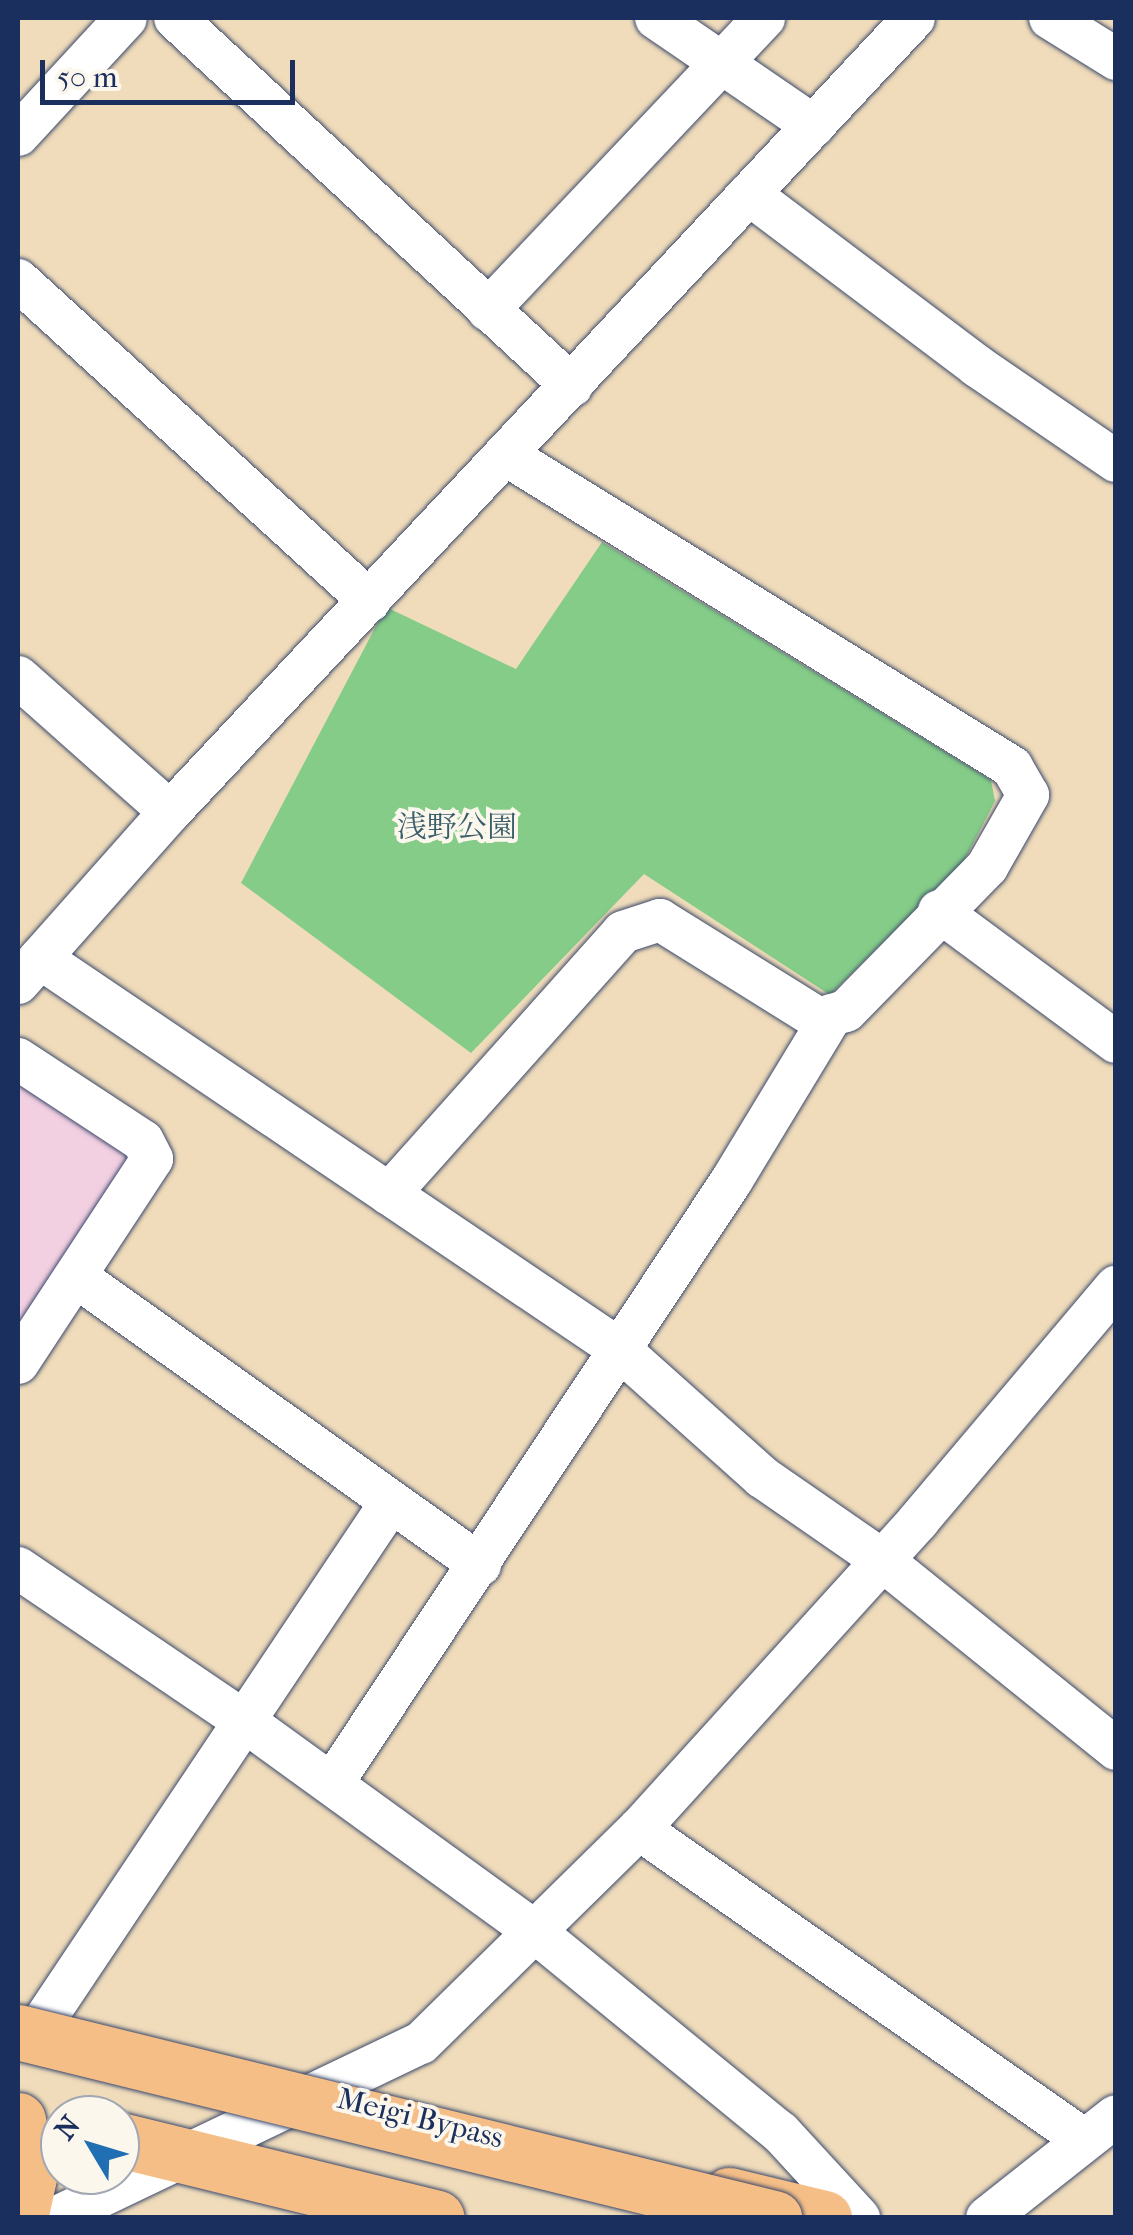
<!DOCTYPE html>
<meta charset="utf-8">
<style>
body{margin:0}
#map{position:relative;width:1133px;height:2235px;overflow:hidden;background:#f0dcba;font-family:"IM FELL French Canon","Noto Serif JP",serif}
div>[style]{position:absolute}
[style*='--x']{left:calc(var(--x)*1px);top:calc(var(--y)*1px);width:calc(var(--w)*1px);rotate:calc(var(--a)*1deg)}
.built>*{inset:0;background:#f2cfe1}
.green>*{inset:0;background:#85cc88}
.roads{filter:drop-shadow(0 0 2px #3b496c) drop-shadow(0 0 2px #3b496c)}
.minor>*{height:42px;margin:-21px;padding:0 21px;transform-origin:21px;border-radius:21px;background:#fff}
.highway>*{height:55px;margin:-27.5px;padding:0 27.5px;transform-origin:27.5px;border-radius:27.5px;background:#f6be87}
.bridges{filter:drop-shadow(0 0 2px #3b496c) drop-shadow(0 0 2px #3b496c)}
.highway-bridge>*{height:55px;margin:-27.5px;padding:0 27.5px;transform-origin:27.5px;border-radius:27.5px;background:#f6be87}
span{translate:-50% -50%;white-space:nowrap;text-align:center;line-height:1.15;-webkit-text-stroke:8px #fbf7ec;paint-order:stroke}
.park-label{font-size:30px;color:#3b5e6b}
.street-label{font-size:30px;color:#1b2f5e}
.frame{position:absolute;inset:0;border:20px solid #1b2f5e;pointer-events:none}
.north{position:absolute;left:40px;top:2095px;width:100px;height:100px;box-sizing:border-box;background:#fbf7ec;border:2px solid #a1a7b3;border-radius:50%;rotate:308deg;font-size:28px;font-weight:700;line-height:40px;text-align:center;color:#1b2f5e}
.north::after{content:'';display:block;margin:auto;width:35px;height:45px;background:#1f6fb2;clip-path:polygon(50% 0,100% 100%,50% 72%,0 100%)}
.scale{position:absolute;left:40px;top:60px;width:255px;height:45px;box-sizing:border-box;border:5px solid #1b2f5e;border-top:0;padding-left:12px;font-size:30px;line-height:35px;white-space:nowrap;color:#1b2f5e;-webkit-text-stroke:8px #fbf7ec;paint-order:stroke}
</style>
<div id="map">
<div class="built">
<div style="clip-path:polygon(18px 1071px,142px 1159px,18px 1335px)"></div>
</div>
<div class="green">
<div style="clip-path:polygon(602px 542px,991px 780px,995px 801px,964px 861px,830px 995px,644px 874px,471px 1053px,241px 883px,386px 607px,516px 669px)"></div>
</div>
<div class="roads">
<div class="minor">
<div style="--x:175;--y:18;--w:541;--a:42.83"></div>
<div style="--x:656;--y:18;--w:191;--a:34.4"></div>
<div style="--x:1050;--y:18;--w:78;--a:31.8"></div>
<div style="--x:18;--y:135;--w:159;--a:-47.3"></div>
<div style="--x:749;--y:194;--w:286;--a:37"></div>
<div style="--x:977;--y:366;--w:168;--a:34.4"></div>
<div style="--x:18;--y:280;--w:476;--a:42.4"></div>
<div style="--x:488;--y:310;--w:402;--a:-46.6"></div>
<div style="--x:18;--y:677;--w:203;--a:41.6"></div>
<div style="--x:939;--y:911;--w:220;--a:36.5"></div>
<div style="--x:40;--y:958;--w:699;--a:34.03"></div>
<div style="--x:619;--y:1349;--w:192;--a:41.8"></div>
<div style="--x:762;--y:1477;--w:146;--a:34.7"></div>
<div style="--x:882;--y:1560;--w:301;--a:38.9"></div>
<div style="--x:18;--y:983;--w:229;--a:-48.4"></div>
<div style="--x:170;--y:812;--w:1088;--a:-46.86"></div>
<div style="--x:18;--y:1059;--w:149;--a:33.3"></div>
<div style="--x:143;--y:1141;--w:20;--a:63"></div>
<div style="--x:152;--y:1159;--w:244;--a:123.3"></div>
<div style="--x:389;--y:1194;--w:351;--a:-48.2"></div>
<div style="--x:623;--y:932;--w:39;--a:-18"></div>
<div style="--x:660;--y:920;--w:187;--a:31.9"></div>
<div style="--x:819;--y:1019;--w:28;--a:-17"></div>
<div style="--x:846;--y:1011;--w:202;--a:-45.6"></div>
<div style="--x:987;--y:867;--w:83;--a:-60.3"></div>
<div style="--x:1028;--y:795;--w:32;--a:-120"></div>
<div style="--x:1012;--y:767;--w:594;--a:-148.34"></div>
<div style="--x:78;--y:1278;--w:494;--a:35.5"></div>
<div style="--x:18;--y:1568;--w:277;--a:34.1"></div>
<div style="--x:247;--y:1723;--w:354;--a:35.9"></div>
<div style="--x:534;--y:1931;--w:318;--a:39.3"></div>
<div style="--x:780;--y:2132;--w:117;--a:47.4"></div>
<div style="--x:332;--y:1784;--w:724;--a:-56.49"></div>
<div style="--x:732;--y:1180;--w:193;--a:-58.8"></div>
<div style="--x:639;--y:1829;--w:542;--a:34.92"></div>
<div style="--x:39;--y:2028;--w:633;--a:-56.21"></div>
<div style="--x:55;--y:2218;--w:406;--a:-25.6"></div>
<div style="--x:421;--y:2043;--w:305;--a:-44.5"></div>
<div style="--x:639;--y:1829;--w:416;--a:-47.8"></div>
<div style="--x:918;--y:1521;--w:307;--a:-49.8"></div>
<div style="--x:987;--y:2218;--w:164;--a:-38.3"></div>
</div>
<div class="highway">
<div style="--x:18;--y:2120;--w:58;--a:79.1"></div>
<div style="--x:29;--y:2177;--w:42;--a:102.4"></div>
<div style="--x:120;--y:2140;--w:326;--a:13.8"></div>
<div style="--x:729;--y:2195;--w:98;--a:13.6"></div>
</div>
</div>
<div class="bridges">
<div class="highway-bridge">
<div style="--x:18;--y:2032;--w:779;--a:13.82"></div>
</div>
</div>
<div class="park-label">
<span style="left:457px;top:828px">浅野公園</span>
</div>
<div class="street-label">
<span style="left:420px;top:2119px;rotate:14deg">Meigi Bypass</span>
</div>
<div class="frame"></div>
<div class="north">N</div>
<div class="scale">50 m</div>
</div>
